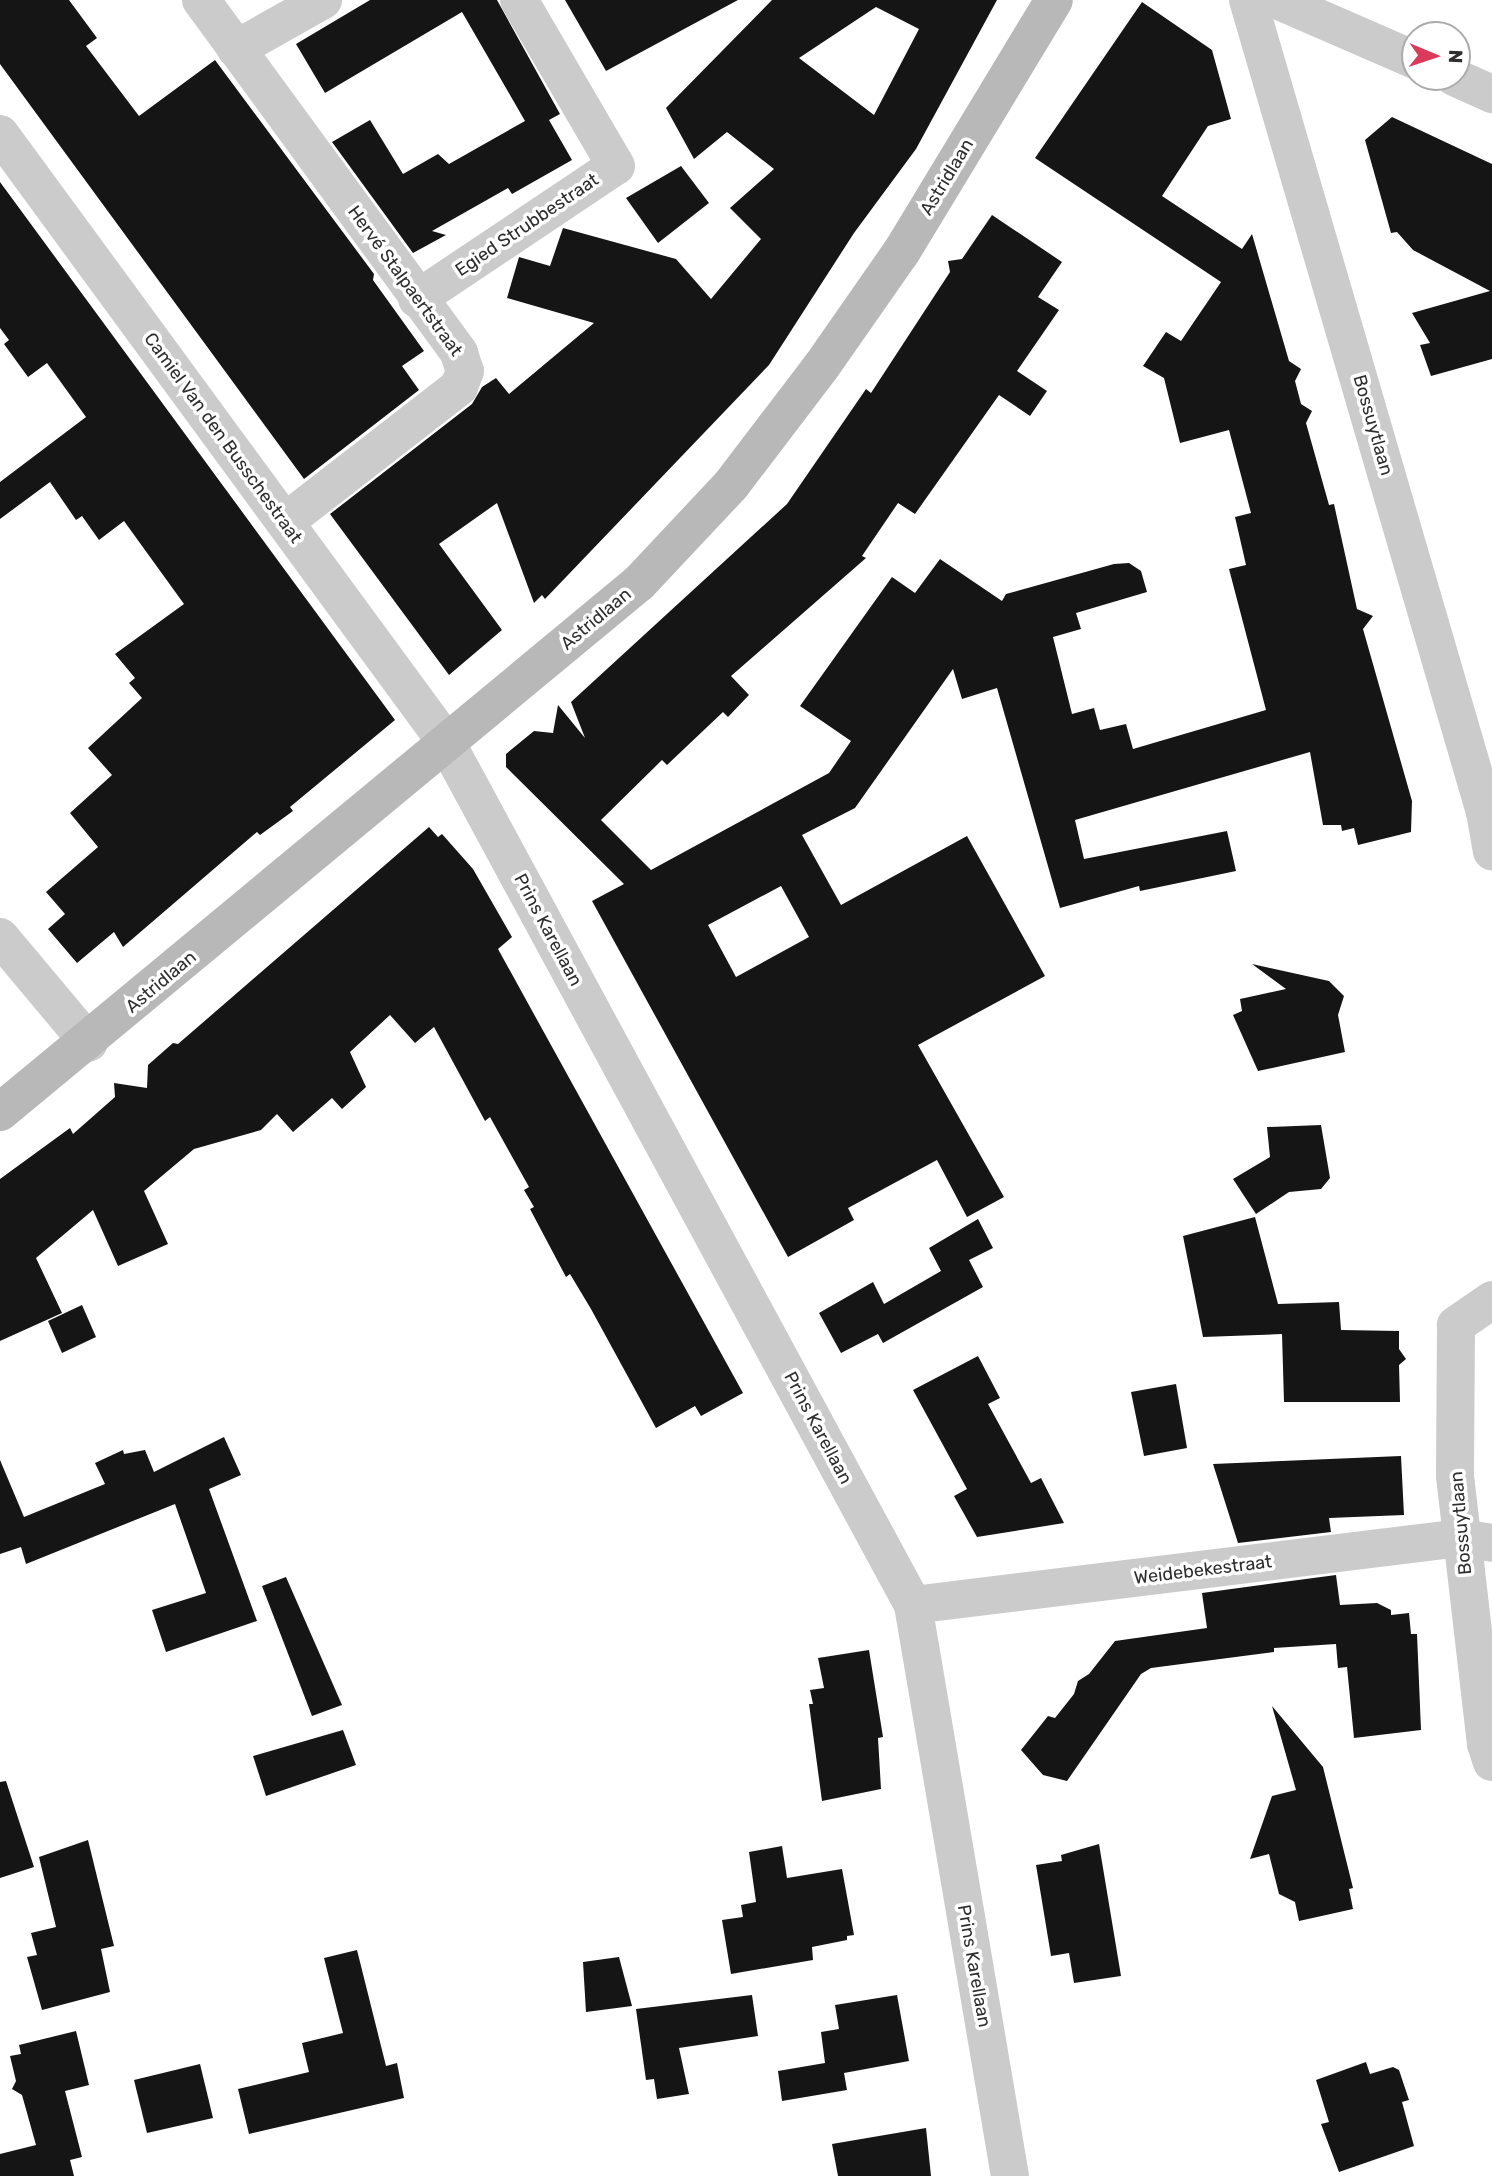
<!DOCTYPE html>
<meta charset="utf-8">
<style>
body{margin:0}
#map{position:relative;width:1492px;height:2176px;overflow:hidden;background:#fff;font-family:Rubik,sans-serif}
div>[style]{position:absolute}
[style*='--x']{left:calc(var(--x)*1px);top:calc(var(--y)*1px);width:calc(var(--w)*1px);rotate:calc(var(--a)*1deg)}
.building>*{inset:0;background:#151515}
.street>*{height:38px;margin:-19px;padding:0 19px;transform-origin:19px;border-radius:19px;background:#cbcbcb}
.secondary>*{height:38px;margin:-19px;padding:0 19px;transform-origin:19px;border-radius:19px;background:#b8b8b8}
span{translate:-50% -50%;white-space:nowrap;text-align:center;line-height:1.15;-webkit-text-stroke:7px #fff;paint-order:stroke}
.street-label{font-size:18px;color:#2e2e2e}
.north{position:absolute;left:1401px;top:21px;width:70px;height:70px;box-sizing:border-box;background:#fff;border:2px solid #ababab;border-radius:50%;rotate:92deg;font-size:19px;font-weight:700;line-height:28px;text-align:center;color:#2e2e2e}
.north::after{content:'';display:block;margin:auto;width:24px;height:32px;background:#db3b5b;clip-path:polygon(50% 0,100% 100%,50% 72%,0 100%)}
</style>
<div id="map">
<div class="building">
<div style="clip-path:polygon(0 0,69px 0,97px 38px,86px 46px,139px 116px,215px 60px,374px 274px,373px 280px,424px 351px,402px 366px,419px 390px,304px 479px,0 64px)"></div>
<div style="clip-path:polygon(370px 0,497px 0,560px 114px,549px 120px,572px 160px,512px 194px,508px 188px,432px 231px,446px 235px,413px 253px,332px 142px,370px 120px,403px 174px,438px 154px,449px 164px,525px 121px,462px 12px,325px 93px,296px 44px)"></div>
<div style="clip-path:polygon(565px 0,738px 0,606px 71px)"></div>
<div style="clip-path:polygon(evenodd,772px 0,997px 0,916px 149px,854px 233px,769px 365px,545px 599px,542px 595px,534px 603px,497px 503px,439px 544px,502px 630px,449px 675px,330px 514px,472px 404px,482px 387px,496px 378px,509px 394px,594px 323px,507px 298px,519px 257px,550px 266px,563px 228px,676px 259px,711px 299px,761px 239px,730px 208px,774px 169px,727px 132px,694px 159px,666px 108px,772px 0,876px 7px,919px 29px,874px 115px,799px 58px,876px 7px)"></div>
<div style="clip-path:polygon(evenodd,1142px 2px,1212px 50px,1231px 119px,1208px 126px,1162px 196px,1242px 249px,1252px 234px,1289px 361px,1301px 369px,1295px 381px,1301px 404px,1312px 411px,1306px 423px,1329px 505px,1334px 504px,1357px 609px,1373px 616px,1363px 629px,1412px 801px,1411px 832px,1358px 845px,1354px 828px,1342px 831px,1341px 825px,1323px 825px,1310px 752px,1075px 820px,1084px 859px,1227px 831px,1236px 871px,1140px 891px,1139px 886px,1060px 908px,997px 688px,962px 699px,953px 669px,855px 808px,802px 835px,841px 905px,967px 836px,1045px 976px,918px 1045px,1004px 1197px,967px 1217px,937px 1160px,848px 1208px,854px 1220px,788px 1257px,592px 901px,624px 884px,506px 767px,506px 754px,534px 731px,553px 733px,558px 705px,585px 738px,571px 702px,787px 504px,866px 389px,871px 393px,950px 272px,948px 261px,962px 259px,992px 215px,1062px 262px,1038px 297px,1059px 310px,1017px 371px,1047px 391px,1030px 416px,999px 395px,915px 514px,898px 503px,862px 556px,866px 558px,731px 676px,749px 695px,728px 717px,723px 712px,667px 765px,662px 760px,601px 820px,651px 870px,829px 773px,851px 741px,800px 706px,892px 577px,915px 593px,940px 559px,1002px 601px,1006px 594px,1114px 564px,1129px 563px,1141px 571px,1147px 592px,1076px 613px,1081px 629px,1053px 637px,1072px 714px,1094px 708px,1100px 730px,1126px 724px,1133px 749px,1266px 710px,1229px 569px,1246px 565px,1235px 517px,1251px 513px,1229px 430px,1180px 443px,1164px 378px,1143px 366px,1166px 332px,1181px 341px,1221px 282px,1035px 158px,1142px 2px,781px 886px,809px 937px,736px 977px,708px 925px,781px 886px)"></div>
<div style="clip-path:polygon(1392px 117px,1492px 164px,1492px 359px,1431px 376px,1420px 345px,1430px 343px,1412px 313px,1490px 291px,1413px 250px,1397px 232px,1391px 233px,1365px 140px)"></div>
<div style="clip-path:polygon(681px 166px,709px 203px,658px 243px,626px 198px)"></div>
<div style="clip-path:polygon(0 182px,395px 720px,290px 807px,293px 811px,260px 835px,257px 832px,123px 947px,114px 932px,77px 963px,48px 929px,65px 914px,46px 892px,98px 847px,70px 813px,112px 775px,88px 748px,142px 698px,129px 683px,135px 678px,115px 654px,184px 604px,124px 521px,99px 540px,82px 516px,76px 520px,50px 482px,0 519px,0 482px,86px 417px,47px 363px,28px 377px,4px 344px,9px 340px,0 328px)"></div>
<div style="clip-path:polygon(429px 827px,438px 837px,442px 834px,473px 869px,512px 937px,498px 949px,743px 1393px,701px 1416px,695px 1406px,656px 1428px,591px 1309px,570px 1274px,566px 1277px,530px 1209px,534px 1207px,524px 1190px,529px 1187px,510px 1153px,490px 1117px,485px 1121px,434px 1027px,415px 1043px,390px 1015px,350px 1052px,366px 1087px,342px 1109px,332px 1098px,293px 1132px,277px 1114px,261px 1130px,194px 1149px,144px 1191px,168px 1244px,118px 1266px,93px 1210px,36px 1258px,62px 1313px,0 1341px,0 1179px,70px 1128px,73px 1134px,115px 1097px,114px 1083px,147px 1088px,148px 1065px,173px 1043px,178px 1044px)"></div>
<div style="clip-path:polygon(1252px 964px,1329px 981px,1344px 996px,1338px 1015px,1345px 1052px,1258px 1071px,1233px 1015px,1242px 1011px,1240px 999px,1286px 989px)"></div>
<div style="clip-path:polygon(1321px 1125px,1330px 1178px,1321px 1189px,1289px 1192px,1256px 1214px,1233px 1179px,1270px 1157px,1267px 1127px)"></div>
<div style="clip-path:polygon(1255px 1217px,1278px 1304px,1339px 1302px,1341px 1330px,1399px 1331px,1399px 1349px,1406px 1359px,1399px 1365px,1400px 1402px,1284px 1402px,1282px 1334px,1203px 1337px,1183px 1236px)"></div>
<div style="clip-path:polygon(978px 1219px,993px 1248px,969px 1260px,983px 1287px,883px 1343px,878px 1334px,841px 1353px,819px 1313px,873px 1282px,884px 1304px,941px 1271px,929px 1248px)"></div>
<div style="clip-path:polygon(82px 1305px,96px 1337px,62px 1353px,48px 1321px)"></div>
<div style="clip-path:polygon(978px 1356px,1000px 1398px,988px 1404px,1031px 1483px,1041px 1478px,1064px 1523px,977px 1537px,954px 1496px,967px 1489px,913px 1390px)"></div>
<div style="clip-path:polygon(1176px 1384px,1187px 1448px,1144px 1456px,1131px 1392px)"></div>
<div style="clip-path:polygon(224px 1437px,241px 1475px,209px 1489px,257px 1621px,166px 1652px,152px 1610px,206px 1593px,175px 1504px,26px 1564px,21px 1547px,0 1554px,0 1460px,24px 1517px,105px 1484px,95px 1463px,123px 1450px,124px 1454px,145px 1450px,154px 1472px)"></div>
<div style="clip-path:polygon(1401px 1456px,1404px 1515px,1329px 1518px,1331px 1532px,1238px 1543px,1213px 1464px)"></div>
<div style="clip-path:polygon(1336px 1575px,1340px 1605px,1377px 1603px,1391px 1610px,1391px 1615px,1409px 1613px,1411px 1634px,1417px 1634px,1421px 1730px,1354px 1738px,1347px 1667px,1338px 1668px,1336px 1644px,1274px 1648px,1274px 1652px,1151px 1668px,1141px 1674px,1067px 1781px,1043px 1775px,1021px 1750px,1048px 1716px,1055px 1718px,1074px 1694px,1078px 1681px,1089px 1674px,1115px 1641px,1207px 1628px,1202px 1593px)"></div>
<div style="clip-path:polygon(286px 1577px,342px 1705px,312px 1716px,262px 1586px)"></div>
<div style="clip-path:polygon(869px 1650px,883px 1737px,878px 1738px,881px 1789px,822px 1801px,809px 1704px,813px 1704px,810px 1690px,824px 1688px,818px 1658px)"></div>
<div style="clip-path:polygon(1272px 1706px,1323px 1767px,1353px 1888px,1349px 1889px,1353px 1909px,1299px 1921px,1295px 1902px,1279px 1894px,1269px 1854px,1250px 1859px,1272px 1796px,1296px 1790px)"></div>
<div style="clip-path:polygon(343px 1730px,356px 1765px,266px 1796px,253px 1756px)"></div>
<div style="clip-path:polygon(6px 1781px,34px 1867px,0 1878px,0 1782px)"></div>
<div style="clip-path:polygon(88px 1840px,114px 1946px,101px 1949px,110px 1992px,42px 2010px,27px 1957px,37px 1955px,31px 1933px,56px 1927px,39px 1857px)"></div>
<div style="clip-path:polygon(1099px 1844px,1121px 1976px,1074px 1983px,1069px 1953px,1051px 1956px,1036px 1865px,1062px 1861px,1061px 1855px)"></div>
<div style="clip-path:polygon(782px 1846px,787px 1878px,842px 1869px,854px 1935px,847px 1936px,847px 1940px,812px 1947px,813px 1960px,731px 1974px,722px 1920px,743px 1917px,741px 1905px,756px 1902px,749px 1852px)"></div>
<div style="clip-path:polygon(357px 1950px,386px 2066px,397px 2063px,404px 2098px,249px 2134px,238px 2089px,309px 2072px,302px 2043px,343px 2033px,324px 1958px)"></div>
<div style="clip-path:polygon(619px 1957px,632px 2006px,586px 2012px,583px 1962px)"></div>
<div style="clip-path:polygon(752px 1995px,758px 2036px,679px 2048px,689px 2094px,657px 2099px,654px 2079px,646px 2080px,636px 2009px)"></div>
<div style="clip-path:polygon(897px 1995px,909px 2061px,844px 2073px,847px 2090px,782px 2101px,778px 2071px,825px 2063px,821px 2032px,839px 2029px,835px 2005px)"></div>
<div style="clip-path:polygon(76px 2031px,89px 2085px,65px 2091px,82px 2157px,70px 2160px,74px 2176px,0 2176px,0 2154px,36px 2145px,22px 2095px,12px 2089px,16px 2081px,10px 2056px,21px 2054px,19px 2045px)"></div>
<div style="clip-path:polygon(1366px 2062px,1370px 2074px,1393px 2067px,1399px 2070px,1409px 2100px,1402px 2102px,1414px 2146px,1339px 2172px,1321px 2124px,1329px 2122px,1316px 2080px)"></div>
<div style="clip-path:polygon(200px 2064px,213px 2118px,147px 2133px,134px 2080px)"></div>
<div style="clip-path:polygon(926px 2128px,931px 2176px,838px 2176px,832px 2144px)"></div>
</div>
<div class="street">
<div style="--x:201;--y:0;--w:437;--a:53.8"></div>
<div style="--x:459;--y:353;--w:19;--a:72"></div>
<div style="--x:465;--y:371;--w:17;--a:111"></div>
<div style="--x:459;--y:387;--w:220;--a:142.2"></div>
<div style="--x:1248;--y:0;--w:846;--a:73.73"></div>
<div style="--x:1485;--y:812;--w:40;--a:80"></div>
<div style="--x:1277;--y:0;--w:150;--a:23.5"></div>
<div style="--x:236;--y:49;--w:100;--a:-29.4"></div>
<div style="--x:1454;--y:77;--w:42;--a:24.1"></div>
<div style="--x:0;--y:134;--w:754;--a:53.74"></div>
<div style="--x:446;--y:742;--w:981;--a:61.58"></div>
<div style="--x:913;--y:1605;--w:579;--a:80.36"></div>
<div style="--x:417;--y:299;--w:239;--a:-33.8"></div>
<div style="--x:616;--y:166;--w:192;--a:-120.3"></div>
<div style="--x:0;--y:937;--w:138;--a:50"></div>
<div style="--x:1492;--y:1300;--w:44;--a:145.2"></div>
<div style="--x:1456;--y:1325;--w:151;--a:90.4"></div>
<div style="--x:1455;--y:1476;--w:270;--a:83.4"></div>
<div style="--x:1486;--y:1744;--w:19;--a:72"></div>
<div style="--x:913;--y:1605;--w:552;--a:-6.97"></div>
<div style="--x:1461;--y:1538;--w:31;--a:9"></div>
</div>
<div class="secondary">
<div style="--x:0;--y:1112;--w:830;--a:-39.62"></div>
<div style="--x:639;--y:583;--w:134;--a:-46.8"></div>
<div style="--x:731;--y:485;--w:148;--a:-52.7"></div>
<div style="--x:821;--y:367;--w:141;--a:-55.1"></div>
<div style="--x:902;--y:251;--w:293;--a:-58.8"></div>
</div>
<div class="street-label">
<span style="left:947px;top:177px;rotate:-59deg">Astridlaan</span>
<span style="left:527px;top:225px;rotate:-34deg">Egied Strubbestraat</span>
<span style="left:405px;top:281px;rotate:54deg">Hervé Stalpaertstraat</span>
<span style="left:1373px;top:425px;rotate:74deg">Bossuytlaan</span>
<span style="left:223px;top:438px;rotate:54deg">Camiel Van den Busschestraat</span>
<span style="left:596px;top:619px;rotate:-40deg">Astridlaan</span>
<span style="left:548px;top:930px;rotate:62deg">Prins Karellaan</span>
<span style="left:161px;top:982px;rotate:-40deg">Astridlaan</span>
<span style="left:818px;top:1428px;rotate:62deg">Prins Karellaan</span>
<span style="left:1461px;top:1523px;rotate:-95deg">Bossuytlaan</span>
<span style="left:1203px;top:1570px;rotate:-7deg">Weidebekestraat</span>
<span style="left:974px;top:1966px;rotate:80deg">Prins Karellaan</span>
</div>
<div class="north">N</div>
</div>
